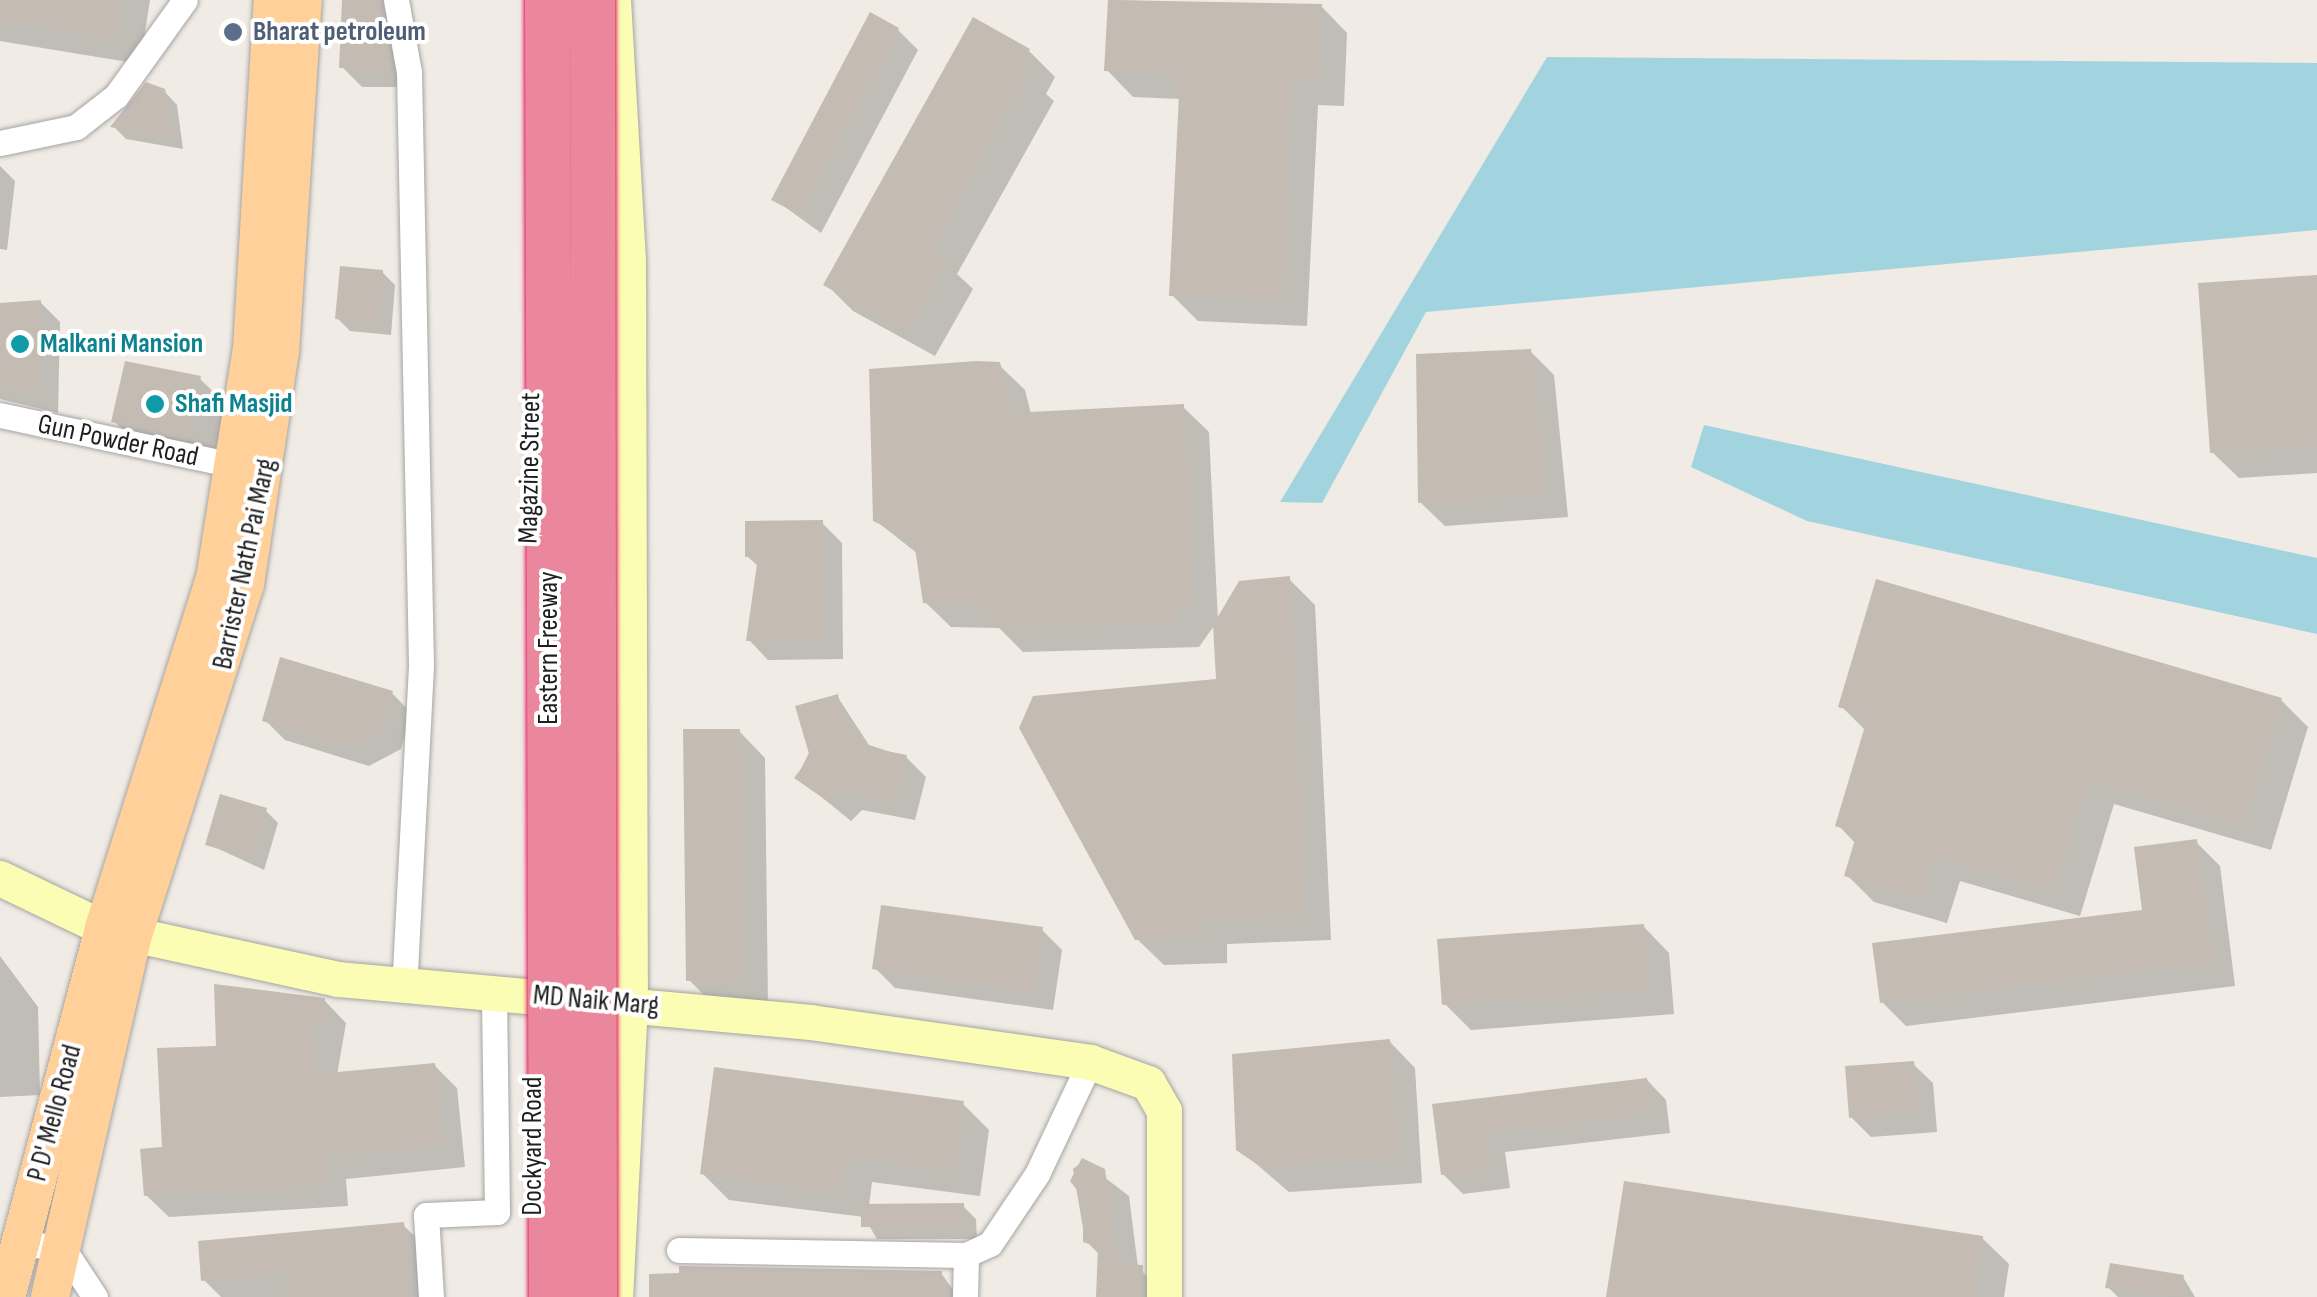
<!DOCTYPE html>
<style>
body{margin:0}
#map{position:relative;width:2317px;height:1297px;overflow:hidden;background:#f0ebe4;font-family:"Sofia Sans Condensed",sans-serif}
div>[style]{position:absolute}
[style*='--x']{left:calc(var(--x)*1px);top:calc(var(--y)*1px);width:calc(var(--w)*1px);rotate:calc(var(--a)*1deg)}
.water>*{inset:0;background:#a2d4e0}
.shadow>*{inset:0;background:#0003}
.building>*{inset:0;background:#c4bbb3}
.roads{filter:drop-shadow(0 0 2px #a5a5a5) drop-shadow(0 0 2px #a5a5a5)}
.street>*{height:25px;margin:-12.5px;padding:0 12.5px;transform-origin:12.5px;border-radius:12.5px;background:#fff}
.secondary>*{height:35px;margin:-17.5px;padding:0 17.5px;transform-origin:17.5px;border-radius:17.5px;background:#fbfdb5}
.primary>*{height:38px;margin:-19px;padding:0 19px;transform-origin:19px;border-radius:19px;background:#ffd09a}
.bridges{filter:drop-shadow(0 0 2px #e41b66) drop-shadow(0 0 2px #e41b66)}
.highway-bridge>*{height:45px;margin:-22.5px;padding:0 22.5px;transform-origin:22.5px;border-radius:22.5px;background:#eb879d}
.dots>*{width:28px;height:28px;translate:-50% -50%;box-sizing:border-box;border:5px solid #fff;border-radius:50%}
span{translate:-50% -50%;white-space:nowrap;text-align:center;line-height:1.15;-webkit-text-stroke:8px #fff;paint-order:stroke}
.service-label{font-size:28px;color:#4e5e75;font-weight:700}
.left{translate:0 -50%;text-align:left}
.culture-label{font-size:28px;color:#0d838f;font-weight:700}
.street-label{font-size:28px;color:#1e1e1e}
</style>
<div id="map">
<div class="water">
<div style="clip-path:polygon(1547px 57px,2317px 63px,2317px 230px,1426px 312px,1322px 503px,1280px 502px)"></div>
<div style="clip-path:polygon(1704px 425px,2317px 558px,2317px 634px,1807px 521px,1691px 467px)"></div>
</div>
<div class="shadow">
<div style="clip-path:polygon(0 0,150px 0,140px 64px,0 41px)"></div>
<div style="clip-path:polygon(344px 0,396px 0,410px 87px,362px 87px,342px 67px)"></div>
<div style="clip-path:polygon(1110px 0,1321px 6px,1347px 33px,1344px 106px,1318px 105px,1307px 326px,1198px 321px,1172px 295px,1181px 99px,1133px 97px,1107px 70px)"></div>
<div style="clip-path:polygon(898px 30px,918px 50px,821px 233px,774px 199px)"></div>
<div style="clip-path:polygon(1029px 51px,1055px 77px,1046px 94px,1054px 101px,957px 274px,973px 289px,935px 356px,853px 311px,826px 284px)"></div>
<div style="clip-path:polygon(164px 91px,177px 105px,183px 149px,126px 139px,114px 127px)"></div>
<div style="clip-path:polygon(0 166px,15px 181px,7px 250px,0 249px)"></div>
<div style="clip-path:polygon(382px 272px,395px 285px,391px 335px,350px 331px,337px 318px)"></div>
<div style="clip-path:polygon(2317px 277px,2317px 473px,2239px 478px,2212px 452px)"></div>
<div style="clip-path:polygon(40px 302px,60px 322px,58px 413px,0 399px,0 306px)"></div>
<div style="clip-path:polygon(1530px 351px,1554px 375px,1568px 517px,1445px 526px,1420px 502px)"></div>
<div style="clip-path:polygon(999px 365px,1025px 390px,1031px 414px,1183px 407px,1209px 432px,1218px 622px,1289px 579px,1315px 605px,1331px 940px,1227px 944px,1227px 963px,1164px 965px,1137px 939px,1218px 682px,1216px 623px,1199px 647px,1023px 652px,999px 628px,951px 627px,925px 602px,918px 554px,875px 520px)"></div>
<div style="clip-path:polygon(199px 378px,226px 404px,213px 463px,140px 448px,114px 421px)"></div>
<div style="clip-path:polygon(822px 523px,842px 543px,843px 659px,768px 660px,749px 640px,759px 567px,747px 556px)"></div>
<div style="clip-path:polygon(392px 693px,411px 713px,401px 749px,369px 766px,285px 740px,265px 720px)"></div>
<div style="clip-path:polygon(837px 696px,869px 745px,906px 757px,926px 777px,915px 820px,862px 810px,851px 821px,797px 777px)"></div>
<div style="clip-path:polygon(2281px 700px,2308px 727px,2271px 850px,2114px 804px,2080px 916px,1960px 881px,1947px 923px,1874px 902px,1847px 875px,1856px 844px,1838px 825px,1866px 731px,1841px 706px)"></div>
<div style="clip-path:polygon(739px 731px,765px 758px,768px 1006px,715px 1006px,689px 980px)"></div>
<div style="clip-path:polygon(265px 810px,278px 823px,264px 870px,208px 844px)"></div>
<div style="clip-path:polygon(2196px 842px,2220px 866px,2235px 986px,1906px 1026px,1882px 1002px,2145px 912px)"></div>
<div style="clip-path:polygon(1643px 926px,1669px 953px,1674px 1014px,1471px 1030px,1445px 1004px)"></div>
<div style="clip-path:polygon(1042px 930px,1062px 950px,1053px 1010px,895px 988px,875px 968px)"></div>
<div style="clip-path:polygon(0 956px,38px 1007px,40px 1095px,0 1097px)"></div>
<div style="clip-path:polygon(324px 1000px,346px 1023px,337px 1075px,434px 1065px,457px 1088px,465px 1167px,346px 1179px,348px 1206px,169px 1217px,146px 1195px,165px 1150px)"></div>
<div style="clip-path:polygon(1389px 1041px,1415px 1068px,1422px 1183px,1289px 1192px,1239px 1149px)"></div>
<div style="clip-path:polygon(1913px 1064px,1933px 1083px,1937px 1132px,1871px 1137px,1851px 1117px)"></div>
<div style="clip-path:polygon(1647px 1080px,1666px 1100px,1670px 1133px,1505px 1152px,1510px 1188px,1463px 1194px,1443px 1174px,1435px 1106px)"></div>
<div style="clip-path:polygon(963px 1104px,989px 1130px,980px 1196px,872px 1182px,869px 1206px,963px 1206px,976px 1219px,977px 1239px,877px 1239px,864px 1217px,729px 1200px,702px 1173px)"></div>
<div style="clip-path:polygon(1083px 1161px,1129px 1196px,1138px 1267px,1167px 1297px,1099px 1297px,1100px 1255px,1085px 1240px,1073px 1169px)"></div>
<div style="clip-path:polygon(403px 1225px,427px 1248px,431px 1297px,221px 1297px,204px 1280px)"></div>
<div style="clip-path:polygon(1982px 1238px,2009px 1264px,2004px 1297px,1609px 1297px)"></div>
<div style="clip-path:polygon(941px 1273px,958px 1297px,651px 1297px)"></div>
<div style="clip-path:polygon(2183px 1277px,2195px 1297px,2118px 1297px,2108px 1287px)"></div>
</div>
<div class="building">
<div style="clip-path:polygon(0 0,120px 0,114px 39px,0 20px)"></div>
<div style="clip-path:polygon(342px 0,380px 0,392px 68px,339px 68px)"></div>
<div style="clip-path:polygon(1108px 0,1322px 4px,1318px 81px,1292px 80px,1282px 300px,1169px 296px,1180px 75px,1104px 71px)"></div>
<div style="clip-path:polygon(870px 12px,899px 28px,801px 215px,771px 200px)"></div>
<div style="clip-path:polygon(973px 17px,1030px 49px,1020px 68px,1029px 73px,929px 251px,948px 261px,908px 332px,823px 285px)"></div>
<div style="clip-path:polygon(146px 82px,165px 89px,172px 138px,110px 127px)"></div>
<div style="clip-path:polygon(340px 266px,383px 270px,378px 323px,335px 319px)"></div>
<div style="clip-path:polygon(2317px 275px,2317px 445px,2210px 453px,2198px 283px)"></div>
<div style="clip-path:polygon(41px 300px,39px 395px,0 385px,0 303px)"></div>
<div style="clip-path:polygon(1531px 349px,1545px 494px,1418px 503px,1416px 354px)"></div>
<div style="clip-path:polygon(125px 361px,201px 376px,187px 439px,111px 422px)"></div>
<div style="clip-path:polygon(976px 361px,1000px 362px,1012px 413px,1184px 404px,1193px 594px,1173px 623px,995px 627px,983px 604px,923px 603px,914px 541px,873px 521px,869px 369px)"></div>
<div style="clip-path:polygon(823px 520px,824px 640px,746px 641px,758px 557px,745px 557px,745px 521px)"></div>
<div style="clip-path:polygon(1290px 576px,1305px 914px,1201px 918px,1202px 938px,1135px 940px,1019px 728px,1033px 696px,1216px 679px,1213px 625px,1239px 581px)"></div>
<div style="clip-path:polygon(1876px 579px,2282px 698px,2245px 826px,2088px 780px,2054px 891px,1934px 856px,1921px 898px,1844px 876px,1857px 833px,1835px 826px,1868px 716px,1838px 707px)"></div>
<div style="clip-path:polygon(280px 657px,393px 691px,382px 730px,348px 747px,262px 721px)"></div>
<div style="clip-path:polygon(838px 694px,845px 723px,865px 747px,907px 755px,895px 802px,841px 791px,830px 803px,794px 778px,810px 757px,795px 706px)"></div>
<div style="clip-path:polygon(683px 729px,740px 729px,742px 980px,686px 981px)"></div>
<div style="clip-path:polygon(220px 794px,267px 808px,251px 858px,205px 845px)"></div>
<div style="clip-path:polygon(2197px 839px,2213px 962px,1880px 1003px,1872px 943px,2142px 910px,2134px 847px)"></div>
<div style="clip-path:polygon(881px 905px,1043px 927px,1034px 992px,872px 969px)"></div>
<div style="clip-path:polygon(1644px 924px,1649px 989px,1442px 1005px,1437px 939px)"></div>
<div style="clip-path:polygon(214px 984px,325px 998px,326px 1025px,314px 1025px,316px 1074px,435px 1063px,444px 1145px,325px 1157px,327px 1185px,144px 1196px,140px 1149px,162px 1147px,157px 1048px,216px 1046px)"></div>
<div style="clip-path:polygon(1390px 1039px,1397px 1157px,1261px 1167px,1236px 1150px,1232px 1054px)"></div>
<div style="clip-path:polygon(1914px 1061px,1918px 1113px,1849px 1118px,1845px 1066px)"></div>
<div style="clip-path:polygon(714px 1067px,964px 1101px,955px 1171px,846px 1157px,841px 1193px,700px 1174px)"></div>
<div style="clip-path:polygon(1647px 1078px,1652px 1113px,1487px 1133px,1491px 1169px,1441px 1175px,1432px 1104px)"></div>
<div style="clip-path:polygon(1082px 1158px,1105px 1169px,1118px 1264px,1143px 1265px,1142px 1297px,1096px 1297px,1098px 1247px,1083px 1242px,1083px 1198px,1070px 1181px)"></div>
<div style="clip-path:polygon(1624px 1181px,1983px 1236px,1974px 1297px,1606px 1297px)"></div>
<div style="clip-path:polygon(964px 1203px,965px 1227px,861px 1227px,861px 1204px)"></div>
<div style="clip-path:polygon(404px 1222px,411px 1297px,287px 1297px,287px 1273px,201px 1281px,198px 1241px)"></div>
<div style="clip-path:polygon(2110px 1263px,2184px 1275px,2180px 1297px,2105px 1288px)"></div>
<div style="clip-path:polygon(679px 1266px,942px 1271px,942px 1297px,649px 1297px,649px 1274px,679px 1273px)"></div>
</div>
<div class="roads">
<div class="street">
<div style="--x:396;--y:0;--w:73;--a:79.8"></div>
<div style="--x:409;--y:72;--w:594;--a:88.84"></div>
<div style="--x:421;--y:666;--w:320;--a:93"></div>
<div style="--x:0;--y:143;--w:78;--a:-11.9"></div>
<div style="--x:76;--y:127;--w:51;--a:-37.8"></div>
<div style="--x:116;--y:96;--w:118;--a:-54.3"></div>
<div style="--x:0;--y:415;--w:242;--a:12.1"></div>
<div style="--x:20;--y:1244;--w:42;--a:4.1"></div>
<div style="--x:62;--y:1247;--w:60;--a:56.6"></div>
<div style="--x:679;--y:1250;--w:287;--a:1"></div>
<div style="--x:966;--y:1255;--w:26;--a:-25"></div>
<div style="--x:990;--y:1244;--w:84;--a:-56.1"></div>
<div style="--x:1037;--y:1174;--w:124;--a:-64.7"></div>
<div style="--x:431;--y:1297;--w:82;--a:-93.5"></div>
<div style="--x:426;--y:1215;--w:71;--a:-2.4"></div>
<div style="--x:497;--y:1212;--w:219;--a:-90.8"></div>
<div style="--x:965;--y:1297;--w:42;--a:-88.6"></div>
</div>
<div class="secondary">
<div style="--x:613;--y:0;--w:260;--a:86.7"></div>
<div style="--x:628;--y:260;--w:743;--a:89.85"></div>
<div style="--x:630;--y:1003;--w:293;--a:92.9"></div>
<div style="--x:0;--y:878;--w:115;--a:25.7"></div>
<div style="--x:104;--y:928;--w:239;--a:12.3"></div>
<div style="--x:338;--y:979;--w:474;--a:5.2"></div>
<div style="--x:810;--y:1022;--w:283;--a:8.1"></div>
<div style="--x:1090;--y:1062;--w:62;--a:19.9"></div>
<div style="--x:1148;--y:1083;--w:32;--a:60"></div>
<div style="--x:1164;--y:1111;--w:186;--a:90"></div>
</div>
<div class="primary">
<div style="--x:6;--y:1297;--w:382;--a:-75.1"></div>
<div style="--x:104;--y:928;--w:366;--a:-72.4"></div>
<div style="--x:215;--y:579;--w:233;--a:-80.9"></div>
<div style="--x:252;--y:349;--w:350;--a:-86.6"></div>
<div style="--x:50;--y:1297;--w:371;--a:-77.1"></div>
<div style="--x:133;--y:935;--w:367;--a:-72.3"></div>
<div style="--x:245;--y:585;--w:236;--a:-81.5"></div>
<div style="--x:280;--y:352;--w:353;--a:-86.3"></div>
</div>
</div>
<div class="bridges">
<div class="highway-bridge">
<div style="--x:547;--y:0;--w:1297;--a:89.82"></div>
<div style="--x:592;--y:0;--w:1297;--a:89.91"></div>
</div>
</div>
<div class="dots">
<div style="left:233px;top:32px;background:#5c6f8a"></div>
<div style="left:20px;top:344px;background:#0f9aa8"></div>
<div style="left:155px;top:404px;background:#0f9aa8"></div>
</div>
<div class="service-label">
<span class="left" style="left:253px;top:32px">Bharat petroleum</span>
</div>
<div class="culture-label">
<span class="left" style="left:40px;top:344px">Malkani Mansion</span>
<span class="left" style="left:175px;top:404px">Shafi Masjid</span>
</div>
<div class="street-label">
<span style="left:118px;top:441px;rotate:12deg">Gun Powder Road</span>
<span style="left:530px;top:468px;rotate:-89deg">Magazine Street</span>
<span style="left:245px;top:564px;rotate:-78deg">Barrister Nath Pai Marg</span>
<span style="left:549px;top:648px;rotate:-90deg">Eastern Freeway</span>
<span style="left:596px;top:1001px;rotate:5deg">MD Naik Marg</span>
<span style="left:55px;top:1113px;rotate:-75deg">P D' Mello Road</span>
<span style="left:533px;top:1146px;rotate:-90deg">Dockyard Road</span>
</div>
</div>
